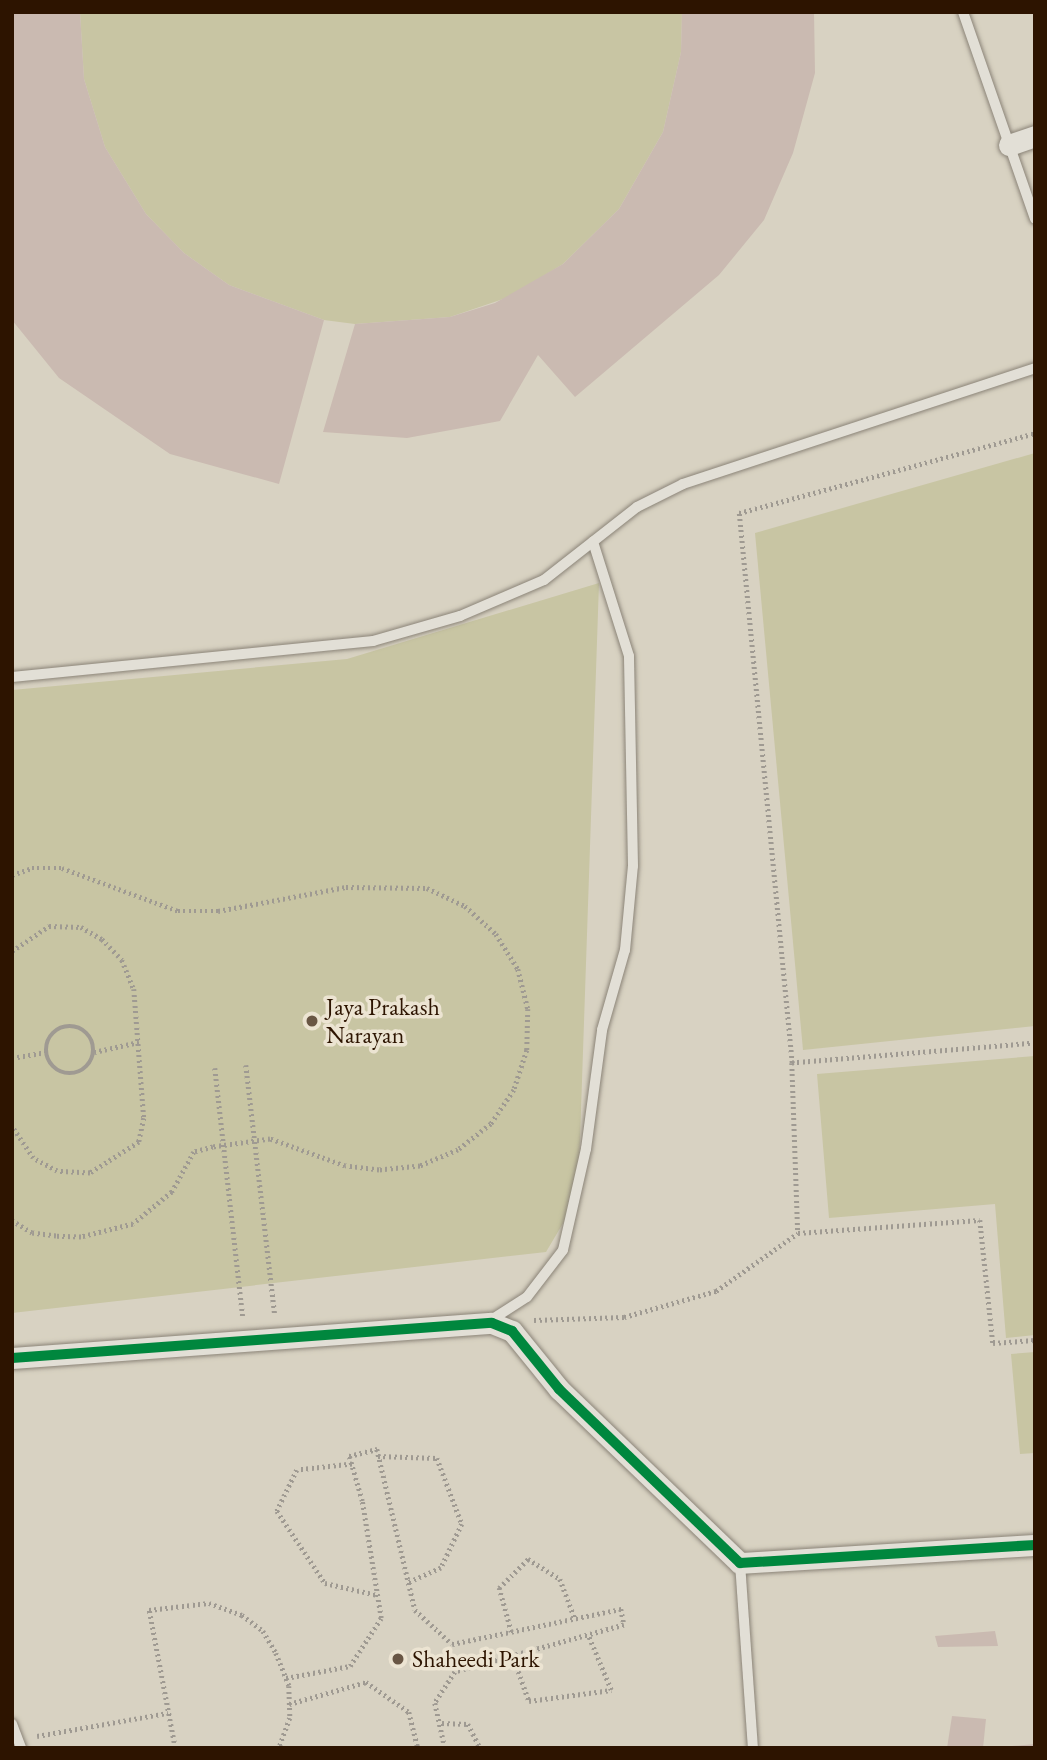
<!DOCTYPE html>
<style>
body{margin:0}
#map{position:relative;width:1047px;height:1760px;overflow:hidden;background:#d8d2c2;font-family:"EB Garamond",serif}
div>[style]{position:absolute}
[style*='--x']{left:calc(var(--x)*1px);top:calc(var(--y)*1px);width:calc(var(--w)*1px);rotate:calc(var(--a)*1deg)}
.green>*{inset:0;background:#c8c5a3}
.building>*{inset:0;background:#cabab1}
.path>*{height:4.5px;margin-top:-2.25px;transform-origin:0;background:repeating-linear-gradient(90deg,#9f9a92 0 2px,transparent 0 5.5px)}
.path>.ring{margin:-2.25px;padding:0;box-sizing:content-box;background:none;border:4.5px solid #9f9a92;border-radius:50%}
.roads{filter:drop-shadow(0 0 2px #8b8478) drop-shadow(0 0 2px #8b8478)}
.service>*{height:10px;margin:-5px;padding:0 5px;transform-origin:5px;border-radius:5px;background:#e2dfd6}
.minor>*{height:21px;margin:-10.5px;padding:0 10.5px;transform-origin:10.5px;border-radius:10.5px;background:#e2dfd6}
.cycleway>*{height:10px;margin:-5px;padding:0 5px;transform-origin:5px;border-radius:5px;background:#00873e}
.dots>*{width:19px;height:19px;translate:-50% -50%;box-sizing:border-box;border:4px solid #ece4d2;border-radius:50%}
span{translate:-50% -50%;white-space:nowrap;text-align:center;line-height:1.15;-webkit-text-stroke:7px #ece4d2;paint-order:stroke}
.poi-label{font-size:24px;color:#2d1400}
.left{translate:0 -50%;text-align:left}
.frame{position:absolute;inset:0;border:14px solid #2d1400;pointer-events:none}
</style>
<div id="map">
<div class="green">
<div style="clip-path:polygon(80px 12px,682px 12px,681px 52px,663px 132px,619px 209px,563px 264px,509px 297px,450px 317px,355px 324px,324px 320px,229px 285px,184px 253px,146px 214px,105px 147px,84px 79px)"></div>
<div style="clip-path:polygon(1035px 453px,1035px 1026px,803px 1050px,755px 533px)"></div>
<div style="clip-path:polygon(599px 583px,578px 1198px,546px 1252px,12px 1313px,12px 690px,347px 659px)"></div>
<div style="clip-path:polygon(1035px 1056px,1035px 1335px,1006px 1338px,995px 1204px,829px 1218px,817px 1074px)"></div>
<div style="clip-path:polygon(1035px 1352px,1035px 1453px,1020px 1454px,1011px 1354px)"></div>
</div>
<div class="building">
<div style="clip-path:polygon(12px 12px,80px 12px,84px 79px,105px 147px,146px 214px,184px 253px,229px 285px,324px 320px,279px 484px,170px 454px,59px 378px,12px 320px)"></div>
<div style="clip-path:polygon(682px 12px,814px 12px,815px 73px,793px 153px,764px 220px,719px 275px,575px 397px,538px 355px,500px 421px,407px 438px,323px 432px,355px 324px,450px 317px,495px 303px,563px 264px,619px 209px,663px 132px,681px 52px)"></div>
<div style="clip-path:polygon(995px 1631px,998px 1646px,938px 1647px,935px 1636px)"></div>
<div style="clip-path:polygon(952px 1716px,986px 1719px,983px 1748px,947px 1748px)"></div>
<div style="clip-path:polygon(1035px 1744px,1035px 1748px,1012px 1748px,1012px 1746px)"></div>
</div>
<div class="path">
<div style="--x:12;--y:875;--w:21;--a:-19"></div>
<div style="--x:32;--y:868;--w:30;--a:0"></div>
<div style="--x:62;--y:868;--w:124;--a:20.3"></div>
<div style="--x:178;--y:911;--w:40;--a:0"></div>
<div style="--x:218;--y:911;--w:130;--a:-10.6"></div>
<div style="--x:346;--y:887;--w:81;--a:0.7"></div>
<div style="--x:427;--y:888;--w:42;--a:25.3"></div>
<div style="--x:465;--y:906;--w:42;--a:42.1"></div>
<div style="--x:496;--y:934;--w:41;--a:57.8"></div>
<div style="--x:518;--y:969;--w:41;--a:76"></div>
<div style="--x:528;--y:1009;--w:41;--a:91.4"></div>
<div style="--x:527;--y:1050;--w:42;--a:108"></div>
<div style="--x:514;--y:1090;--w:41;--a:124.1"></div>
<div style="--x:491;--y:1124;--w:42;--a:141.8"></div>
<div style="--x:458;--y:1150;--w:41;--a:157.2"></div>
<div style="--x:420;--y:1166;--w:41;--a:174.4"></div>
<div style="--x:379;--y:1170;--w:34;--a:-173"></div>
<div style="--x:345;--y:1166;--w:80;--a:-160.2"></div>
<div style="--x:270;--y:1139;--w:58;--a:172"></div>
<div style="--x:213;--y:1147;--w:20;--a:165"></div>
<div style="--x:194;--y:1152;--w:46;--a:118.8"></div>
<div style="--x:172;--y:1192;--w:50;--a:140.6"></div>
<div style="--x:133;--y:1224;--w:54;--a:166"></div>
<div style="--x:81;--y:1237;--w:25;--a:-178"></div>
<div style="--x:56;--y:1236;--w:24;--a:-173"></div>
<div style="--x:32;--y:1233;--w:23;--a:-149"></div>
<div style="--x:12;--y:951;--w:45;--a:-34"></div>
<div style="--x:49;--y:926;--w:32;--a:2"></div>
<div style="--x:81;--y:927;--w:24;--a:30"></div>
<div style="--x:102;--y:939;--w:29;--a:46"></div>
<div style="--x:122;--y:960;--w:31;--a:68"></div>
<div style="--x:134;--y:989;--w:129;--a:85.6"></div>
<div style="--x:144;--y:1118;--w:25;--a:102"></div>
<div style="--x:139;--y:1142;--w:58;--a:147.7"></div>
<div style="--x:90;--y:1173;--w:33;--a:-177"></div>
<div style="--x:57;--y:1171;--w:27;--a:-152"></div>
<div style="--x:33;--y:1158;--w:37;--a:-124"></div>
<div class="ring" style="left:46px;top:1026px;width:43.5px;height:43.5px"></div>
<div style="--x:1035;--y:1043;--w:244;--a:175.3"></div>
<div style="--x:792;--y:1063;--w:170;--a:88"></div>
<div style="--x:798;--y:1233;--w:182;--a:-4.1"></div>
<div style="--x:980;--y:1220;--w:124;--a:84"></div>
<div style="--x:993;--y:1343;--w:42;--a:-4.1"></div>
<div style="--x:94;--y:1052;--w:46;--a:-12.5"></div>
<div style="--x:12;--y:1058;--w:35;--a:-10"></div>
<div style="--x:792;--y:1063;--w:553;--a:-95.5"></div>
<div style="--x:739;--y:513;--w:307;--a:-15.1"></div>
<div style="--x:246;--y:1065;--w:252;--a:83.4"></div>
<div style="--x:215;--y:1068;--w:252;--a:83.6"></div>
<div style="--x:534;--y:1320;--w:90;--a:-1.9"></div>
<div style="--x:624;--y:1317;--w:96;--a:-15.8"></div>
<div style="--x:716;--y:1291;--w:100;--a:-35.3"></div>
<div style="--x:378;--y:1456;--w:59;--a:1.9"></div>
<div style="--x:437;--y:1458;--w:71;--a:69.3"></div>
<div style="--x:462;--y:1524;--w:49;--a:115.5"></div>
<div style="--x:441;--y:1568;--w:36;--a:156"></div>
<div style="--x:352;--y:1464;--w:55;--a:173.8"></div>
<div style="--x:297;--y:1470;--w:46;--a:116"></div>
<div style="--x:277;--y:1511;--w:87;--a:56.3"></div>
<div style="--x:325;--y:1583;--w:53;--a:13"></div>
<div style="--x:511;--y:1632;--w:46;--a:-105.3"></div>
<div style="--x:499;--y:1588;--w:41;--a:-45"></div>
<div style="--x:528;--y:1559;--w:38;--a:32"></div>
<div style="--x:560;--y:1579;--w:43;--a:69.4"></div>
<div style="--x:513;--y:1656;--w:48;--a:70.4"></div>
<div style="--x:529;--y:1701;--w:83;--a:-7.6"></div>
<div style="--x:611;--y:1690;--w:60;--a:-112.7"></div>
<div style="--x:286;--y:1678;--w:65;--a:-10.6"></div>
<div style="--x:350;--y:1666;--w:57;--a:-57.1"></div>
<div style="--x:381;--y:1618;--w:119;--a:-99.2"></div>
<div style="--x:362;--y:1501;--w:47;--a:-106.1"></div>
<div style="--x:349;--y:1456;--w:29;--a:-14"></div>
<div style="--x:377;--y:1449;--w:165;--a:76.7"></div>
<div style="--x:415;--y:1610;--w:50;--a:42.6"></div>
<div style="--x:452;--y:1644;--w:173;--a:-11.7"></div>
<div style="--x:621;--y:1609;--w:16;--a:79"></div>
<div style="--x:624;--y:1625;--w:175;--a:164.5"></div>
<div style="--x:455;--y:1672;--w:37;--a:123"></div>
<div style="--x:435;--y:1703;--w:46;--a:77.5"></div>
<div style="--x:289;--y:1704;--w:80;--a:-15.9"></div>
<div style="--x:366;--y:1682;--w:52;--a:34.9"></div>
<div style="--x:409;--y:1712;--w:37;--a:76"></div>
<div style="--x:442;--y:1723;--w:26;--a:2"></div>
<div style="--x:468;--y:1724;--w:27;--a:63"></div>
<div style="--x:37;--y:1736;--w:133;--a:-10"></div>
<div style="--x:175;--y:1748;--w:140;--a:-100.7"></div>
<div style="--x:149;--y:1610;--w:60;--a:-6.7"></div>
<div style="--x:209;--y:1603;--w:35;--a:20"></div>
<div style="--x:242;--y:1615;--w:26;--a:37"></div>
<div style="--x:263;--y:1631;--w:26;--a:59"></div>
<div style="--x:276;--y:1653;--w:35;--a:68"></div>
<div style="--x:289;--y:1686;--w:32;--a:88"></div>
<div style="--x:290;--y:1718;--w:32;--a:110"></div>
</div>
<div class="roads">
<div class="service">
<div style="--x:963;--y:12;--w:219;--a:70.8"></div>
<div style="--x:12;--y:677;--w:363;--a:-5.7"></div>
<div style="--x:373;--y:641;--w:91;--a:-16"></div>
<div style="--x:460;--y:616;--w:91;--a:-23.2"></div>
<div style="--x:544;--y:580;--w:118;--a:-38.1"></div>
<div style="--x:637;--y:507;--w:51;--a:-26.6"></div>
<div style="--x:683;--y:484;--w:371;--a:-18.2"></div>
<div style="--x:488;--y:1322;--w:46;--a:-32.7"></div>
<div style="--x:527;--y:1297;--w:59;--a:-52.5"></div>
<div style="--x:563;--y:1250;--w:104;--a:-77.2"></div>
<div style="--x:586;--y:1149;--w:120;--a:-82.3"></div>
<div style="--x:602;--y:1030;--w:83;--a:-74"></div>
<div style="--x:625;--y:950;--w:84;--a:-84.6"></div>
<div style="--x:633;--y:866;--w:210;--a:-91.1"></div>
<div style="--x:629;--y:656;--w:120;--a:-107.5"></div>
<div style="--x:740;--y:1563;--w:185;--a:86"></div>
<div style="--x:12;--y:1724;--w:26;--a:69"></div>
</div>
<div class="minor">
<div style="--x:1009;--y:145;--w:28;--a:-19"></div>
<div style="--x:12;--y:1358;--w:481;--a:-4.2"></div>
<div style="--x:492;--y:1323;--w:22;--a:22"></div>
<div style="--x:512;--y:1331;--w:75;--a:51"></div>
<div style="--x:559;--y:1389;--w:251;--a:43.9"></div>
<div style="--x:740;--y:1563;--w:296;--a:-3.5"></div>
</div>
</div>
<div class="cycleway">
<div style="--x:12;--y:1358;--w:481;--a:-4.2"></div>
<div style="--x:492;--y:1323;--w:22;--a:22"></div>
<div style="--x:512;--y:1331;--w:75;--a:51"></div>
<div style="--x:559;--y:1389;--w:251;--a:43.9"></div>
<div style="--x:740;--y:1563;--w:296;--a:-3.5"></div>
</div>
<div class="dots">
<div style="left:312px;top:1021px;background:#695644"></div>
<div style="left:398px;top:1659px;background:#695644"></div>
</div>
<div class="poi-label">
<span class="left" style="left:326px;top:1021px">Jaya Prakash<br>Narayan</span>
<span class="left" style="left:412px;top:1659px">Shaheedi Park</span>
</div>
<div class="frame"></div>
</div>
